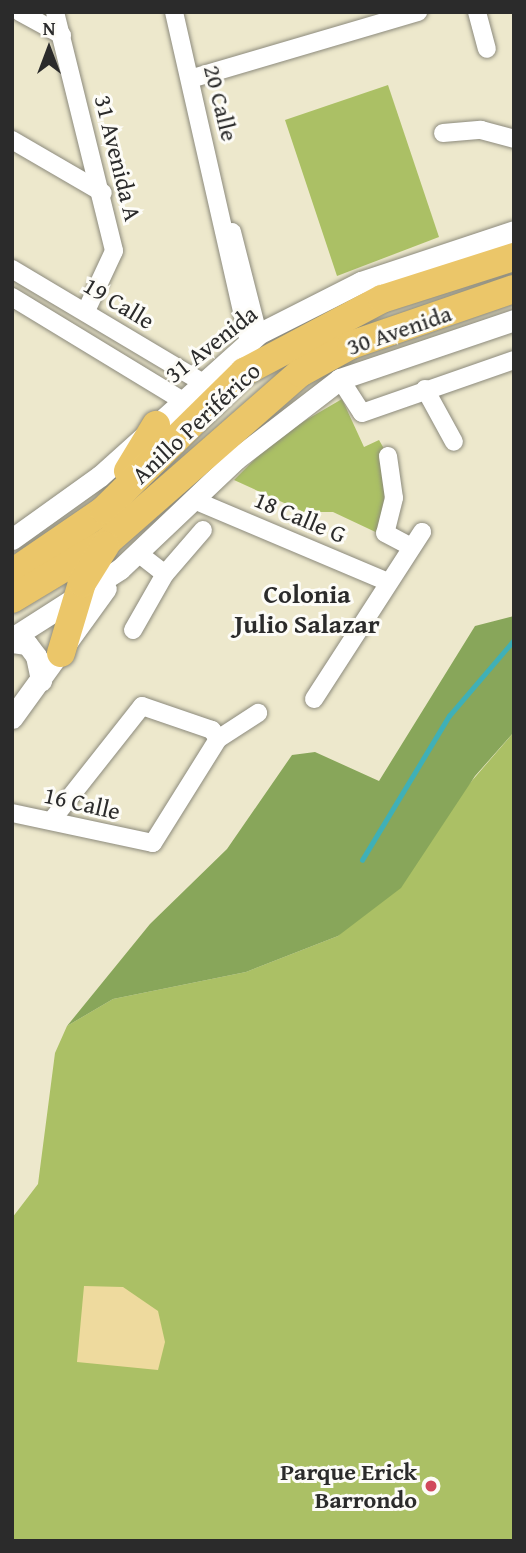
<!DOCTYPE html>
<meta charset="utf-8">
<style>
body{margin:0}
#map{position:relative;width:526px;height:1553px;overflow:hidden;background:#ede8cc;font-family:"Gentium Book Plus",serif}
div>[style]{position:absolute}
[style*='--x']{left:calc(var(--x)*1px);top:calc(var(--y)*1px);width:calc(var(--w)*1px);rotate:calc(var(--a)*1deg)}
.green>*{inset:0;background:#abc065}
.forest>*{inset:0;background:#88a65a}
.sand>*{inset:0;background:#eeda9e}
.stream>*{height:4.5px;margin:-2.25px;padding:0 2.25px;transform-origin:2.25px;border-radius:2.25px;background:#3fb0b7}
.roads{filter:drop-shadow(0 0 2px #8c8a7c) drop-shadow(0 0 2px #8c8a7c)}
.minor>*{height:18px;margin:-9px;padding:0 9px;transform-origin:9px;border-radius:9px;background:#fff}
.tertiary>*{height:21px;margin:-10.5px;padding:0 10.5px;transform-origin:10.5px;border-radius:10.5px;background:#fff}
.trunk>*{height:28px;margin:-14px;padding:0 14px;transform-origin:14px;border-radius:14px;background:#ebc669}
.dots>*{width:19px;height:19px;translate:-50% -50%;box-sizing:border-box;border:4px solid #fdfcf7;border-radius:50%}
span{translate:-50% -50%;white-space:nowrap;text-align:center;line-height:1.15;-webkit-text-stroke:6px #fdfcf7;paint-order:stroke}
.street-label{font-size:24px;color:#2b2b2b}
.poi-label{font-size:24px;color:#2b2b2b;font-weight:700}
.right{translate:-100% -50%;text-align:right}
.neighbourhood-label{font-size:26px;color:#2b2b2b;font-weight:700}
.frame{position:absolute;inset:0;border:14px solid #2b2b2b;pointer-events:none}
.north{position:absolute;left:14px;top:14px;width:70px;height:70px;-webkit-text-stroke:5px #fdfcf7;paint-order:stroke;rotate:0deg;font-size:19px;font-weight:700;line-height:28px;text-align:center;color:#2b2b2b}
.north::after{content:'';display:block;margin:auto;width:24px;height:32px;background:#2b2b2b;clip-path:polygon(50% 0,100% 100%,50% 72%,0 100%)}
</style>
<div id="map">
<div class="green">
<div style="clip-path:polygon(388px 85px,439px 237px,337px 276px,285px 120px)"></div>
<div style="clip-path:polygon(342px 399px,364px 447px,379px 440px,398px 473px,384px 536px,333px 512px,304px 512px,234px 480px,277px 437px)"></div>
<div style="clip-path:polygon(514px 732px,514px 1541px,12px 1541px,12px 1218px,38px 1184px,55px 1053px,67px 1026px,113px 999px,246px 972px,338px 936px)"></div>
</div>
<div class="forest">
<div style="clip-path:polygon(514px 616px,514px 732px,475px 776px,401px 888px,338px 936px,246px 972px,113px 999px,67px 1026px,150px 924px,227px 849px,292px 755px,315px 752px,379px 781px,475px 626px)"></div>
</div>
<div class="sand">
<div style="clip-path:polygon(84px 1286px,123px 1287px,158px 1311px,165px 1342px,158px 1370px,77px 1362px)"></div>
</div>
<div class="stream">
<div style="--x:362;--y:860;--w:168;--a:-58.9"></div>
<div style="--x:449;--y:716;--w:100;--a:-49.5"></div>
</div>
<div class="roads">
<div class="minor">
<div style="--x:20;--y:12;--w:48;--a:28.7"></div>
<div style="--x:55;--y:12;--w:246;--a:76.1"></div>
<div style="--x:114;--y:251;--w:66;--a:115"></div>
<div style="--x:174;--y:12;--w:337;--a:77.2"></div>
<div style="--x:477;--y:12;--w:38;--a:75"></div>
<div style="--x:190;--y:79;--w:238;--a:-16.4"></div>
<div style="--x:443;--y:133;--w:38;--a:-5"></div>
<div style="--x:481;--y:130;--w:34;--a:15"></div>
<div style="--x:12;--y:140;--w:105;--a:30.2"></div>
<div style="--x:232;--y:232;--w:105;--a:75.7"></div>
<div style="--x:12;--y:269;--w:219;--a:30.8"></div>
<div style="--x:12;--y:297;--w:197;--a:31.3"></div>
<div style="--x:340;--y:379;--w:40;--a:57.1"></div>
<div style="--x:362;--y:413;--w:161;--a:-19.2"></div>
<div style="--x:425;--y:389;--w:60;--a:61.3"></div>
<div style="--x:388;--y:456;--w:42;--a:81.9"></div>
<div style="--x:394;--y:498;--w:36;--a:104"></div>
<div style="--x:385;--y:533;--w:27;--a:28"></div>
<div style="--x:194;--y:500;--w:208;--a:22.9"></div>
<div style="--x:138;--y:553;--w:34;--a:38"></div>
<div style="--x:133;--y:630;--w:64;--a:-60.3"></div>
<div style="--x:165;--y:574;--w:58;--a:-49.2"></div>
<div style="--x:314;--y:699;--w:199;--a:-57.1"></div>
<div style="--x:218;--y:739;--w:48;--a:-33"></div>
<div style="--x:12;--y:813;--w:144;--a:12"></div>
<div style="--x:153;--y:843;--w:123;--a:-58"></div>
<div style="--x:218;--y:739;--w:11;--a:-124"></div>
<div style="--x:212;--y:730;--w:74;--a:-161.1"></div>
<div style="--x:142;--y:706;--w:145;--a:128.3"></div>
</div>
<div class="tertiary">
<div style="--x:12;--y:539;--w:108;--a:-35.6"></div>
<div style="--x:100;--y:476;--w:212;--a:-41.9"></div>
<div style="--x:258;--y:334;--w:115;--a:-26.8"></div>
<div style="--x:361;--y:282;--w:161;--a:-18.4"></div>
<div style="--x:12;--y:638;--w:128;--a:-32.6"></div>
<div style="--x:120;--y:569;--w:160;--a:-43.5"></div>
<div style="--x:236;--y:459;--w:131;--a:-37.6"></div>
<div style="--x:340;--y:379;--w:184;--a:-18.7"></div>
<div style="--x:12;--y:642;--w:15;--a:8"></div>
<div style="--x:27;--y:644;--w:15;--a:53"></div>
<div style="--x:36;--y:656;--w:25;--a:78"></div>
<div style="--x:12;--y:718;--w:160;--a:-54.1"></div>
</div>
<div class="trunk">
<div style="--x:128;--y:471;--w:54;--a:-58.7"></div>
<div style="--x:12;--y:573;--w:112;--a:-34.4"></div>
<div style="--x:104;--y:510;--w:197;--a:-44.6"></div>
<div style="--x:244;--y:372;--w:156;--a:-27.9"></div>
<div style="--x:382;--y:299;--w:139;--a:-17.7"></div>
<div style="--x:12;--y:599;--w:112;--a:-31.1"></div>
<div style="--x:108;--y:541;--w:255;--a:-41.2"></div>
<div style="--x:300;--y:373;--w:58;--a:-28.8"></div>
<div style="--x:351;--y:345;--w:172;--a:-19"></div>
<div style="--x:61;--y:653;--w:73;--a:-73.3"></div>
<div style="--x:82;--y:583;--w:44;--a:-58.1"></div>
</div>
</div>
<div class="dots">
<div style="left:431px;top:1486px;background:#d1495b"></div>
</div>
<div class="street-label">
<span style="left:221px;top:103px;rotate:76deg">20 Calle</span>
<span style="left:118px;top:158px;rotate:76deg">31 Avenida A</span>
<span style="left:119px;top:303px;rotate:31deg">19 Calle</span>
<span style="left:399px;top:330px;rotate:-19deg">30 Avenida</span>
<span style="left:211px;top:344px;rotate:-38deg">31 Avenida</span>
<span style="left:196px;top:423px;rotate:-43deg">Anillo Periférico</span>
<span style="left:300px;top:517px;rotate:23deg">18 Calle G</span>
<span style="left:82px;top:803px;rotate:13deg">16 Calle</span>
</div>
<div class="poi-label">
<span class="right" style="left:417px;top:1486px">Parque Erick<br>Barrondo</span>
</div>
<div class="neighbourhood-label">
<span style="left:307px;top:609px">Colonia<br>Julio Salazar</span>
</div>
<div class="frame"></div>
<div class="north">N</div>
</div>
